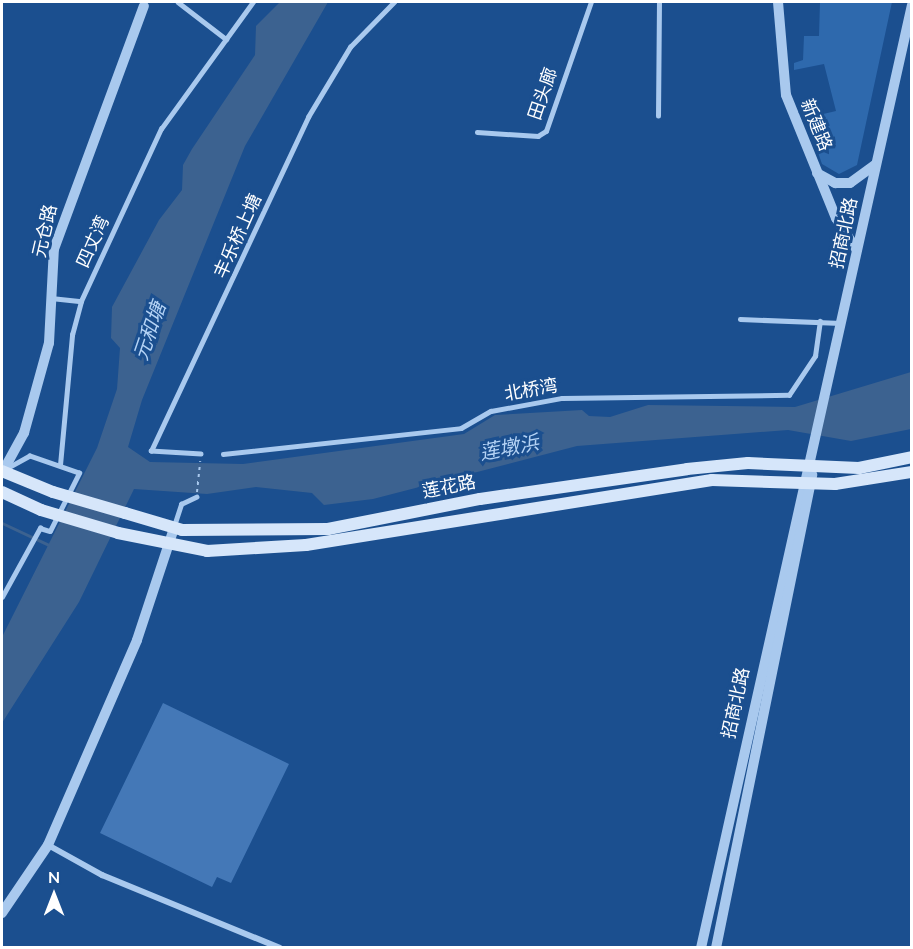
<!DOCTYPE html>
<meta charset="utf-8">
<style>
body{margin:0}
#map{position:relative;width:913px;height:949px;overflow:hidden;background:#1b4f8f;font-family:Mulish,"Noto Sans SC",sans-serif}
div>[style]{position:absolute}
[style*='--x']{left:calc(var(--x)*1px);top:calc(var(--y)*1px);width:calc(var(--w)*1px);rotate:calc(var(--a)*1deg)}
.green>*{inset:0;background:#2e69ad}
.water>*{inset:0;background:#3c6290}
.stream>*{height:3px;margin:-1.5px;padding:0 1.5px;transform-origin:1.5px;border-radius:1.5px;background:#3c6290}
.building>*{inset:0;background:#4478b7}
.path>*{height:2px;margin-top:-1px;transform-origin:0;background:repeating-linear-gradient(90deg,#a9c9ee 0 3px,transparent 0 7.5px)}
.service>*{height:4.5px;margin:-2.25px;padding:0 2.25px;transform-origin:2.25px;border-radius:2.25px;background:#a9c9ee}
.minor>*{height:6px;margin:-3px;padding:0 3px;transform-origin:3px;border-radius:3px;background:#a9c9ee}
.tertiary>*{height:10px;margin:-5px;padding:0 5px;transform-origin:5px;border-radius:5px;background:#a9c9ee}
.secondary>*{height:12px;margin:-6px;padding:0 6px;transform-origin:6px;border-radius:6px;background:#d6e6fa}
.secondary-bridge>*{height:12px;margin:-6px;padding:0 6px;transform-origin:6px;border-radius:6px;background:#d6e6fa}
span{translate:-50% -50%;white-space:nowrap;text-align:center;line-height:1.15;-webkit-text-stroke:6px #1b4f8f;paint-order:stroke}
.street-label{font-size:18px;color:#fff}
.water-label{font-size:20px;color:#b5d3f5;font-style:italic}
.frame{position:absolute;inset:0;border:3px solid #fff;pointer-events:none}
.north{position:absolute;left:24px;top:865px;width:60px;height:60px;-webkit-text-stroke:4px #1b4f8f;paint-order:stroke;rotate:0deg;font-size:16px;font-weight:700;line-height:24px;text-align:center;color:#fff}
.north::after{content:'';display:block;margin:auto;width:21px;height:27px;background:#fff;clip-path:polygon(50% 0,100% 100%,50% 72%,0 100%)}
</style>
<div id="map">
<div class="green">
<div style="clip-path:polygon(820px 2px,892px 2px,857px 165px,839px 174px,822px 164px,806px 118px,836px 111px,824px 64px,794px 70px,794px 63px,803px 60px,804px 36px,819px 36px)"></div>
</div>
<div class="water">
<div style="clip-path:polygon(280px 2px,328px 2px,245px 146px,142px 400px,128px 447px,150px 462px,243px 464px,464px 434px,495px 415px,582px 410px,589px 416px,610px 417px,648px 405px,795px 407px,911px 372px,911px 429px,851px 441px,788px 430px,577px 446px,373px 499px,324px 505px,312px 493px,256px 487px,207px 494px,134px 489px,79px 602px,2px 723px,2px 637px,97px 448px,117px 389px,120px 348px,111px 338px,112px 307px,159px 220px,182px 190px,183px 165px,192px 149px,255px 55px,256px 26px)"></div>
</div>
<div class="stream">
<div style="--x:2;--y:523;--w:52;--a:25.1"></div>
</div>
<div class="building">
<div style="clip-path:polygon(163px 703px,289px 764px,231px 883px,217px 877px,212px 887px,100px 833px)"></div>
</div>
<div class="path">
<div style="--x:197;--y:492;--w:31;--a:-84"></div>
</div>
<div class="service">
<div style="--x:178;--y:2;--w:61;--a:37.6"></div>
<div style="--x:658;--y:116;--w:114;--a:-89.5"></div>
<div style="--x:477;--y:132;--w:61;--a:3.8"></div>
<div style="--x:538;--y:136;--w:9;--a:-32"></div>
<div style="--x:546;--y:131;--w:137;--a:-70.8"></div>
<div style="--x:51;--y:298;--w:30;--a:6"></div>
<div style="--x:740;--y:319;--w:101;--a:2.3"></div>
<div style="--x:201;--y:454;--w:50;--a:-176.6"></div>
<div style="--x:151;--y:451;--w:369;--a:-64.8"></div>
<div style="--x:308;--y:117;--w:82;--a:-59"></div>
<div style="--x:350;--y:47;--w:63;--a:-45.6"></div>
<div style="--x:223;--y:454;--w:239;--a:-6.2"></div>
<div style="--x:461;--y:428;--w:34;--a:-30"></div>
<div style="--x:491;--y:411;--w:72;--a:-10.4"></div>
<div style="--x:562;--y:398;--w:227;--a:-0.8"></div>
<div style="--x:789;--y:395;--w:47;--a:-56.3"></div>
<div style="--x:815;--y:356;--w:35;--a:-82"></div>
<div style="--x:60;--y:465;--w:131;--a:-84.7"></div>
<div style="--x:72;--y:335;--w:35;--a:-75"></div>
<div style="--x:81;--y:301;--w:190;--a:-65.1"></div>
<div style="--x:161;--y:129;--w:157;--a:-54.1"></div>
<div style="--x:174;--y:526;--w:23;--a:-72"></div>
<div style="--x:181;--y:504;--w:17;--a:-25"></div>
<div style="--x:2;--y:597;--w:79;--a:-61.2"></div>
<div style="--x:40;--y:528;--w:10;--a:17"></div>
<div style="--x:50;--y:531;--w:65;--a:-63.4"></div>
<div style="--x:79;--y:473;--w:52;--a:-160.9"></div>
<div style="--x:30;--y:456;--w:26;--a:151"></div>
</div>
<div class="minor">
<div style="--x:48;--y:845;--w:62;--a:29.1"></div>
<div style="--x:102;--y:875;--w:192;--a:22.3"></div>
</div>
<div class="tertiary">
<div style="--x:778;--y:2;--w:93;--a:85.1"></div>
<div style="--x:786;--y:95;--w:133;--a:67.9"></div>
<div style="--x:836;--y:218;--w:38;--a:57"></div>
<div style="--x:817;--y:173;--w:21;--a:29"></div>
<div style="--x:835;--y:183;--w:15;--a:0"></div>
<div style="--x:850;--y:183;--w:31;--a:-36"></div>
<div style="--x:2;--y:473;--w:46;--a:-61.2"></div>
<div style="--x:24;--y:433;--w:93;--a:-74.5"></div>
<div style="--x:49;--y:343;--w:94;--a:-87"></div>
<div style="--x:54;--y:249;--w:259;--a:-69.7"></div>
<div style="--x:2;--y:913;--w:82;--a:-55.9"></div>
<div style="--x:48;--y:845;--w:223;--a:-66.5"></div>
<div style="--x:137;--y:640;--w:118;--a:-71.7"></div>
<div style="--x:701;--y:948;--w:966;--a:-77.39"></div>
<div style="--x:716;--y:948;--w:483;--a:-78.5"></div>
</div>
<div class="secondary">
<div style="--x:2;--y:471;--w:55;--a:22.4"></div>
<div style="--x:2;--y:492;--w:43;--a:24.8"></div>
<div style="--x:125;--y:513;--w:59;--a:16.6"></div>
<div style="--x:182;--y:530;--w:146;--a:-0.4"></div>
<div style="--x:328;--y:529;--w:155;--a:-11.2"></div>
<div style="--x:480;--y:499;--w:209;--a:-8.2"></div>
<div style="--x:687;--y:469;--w:61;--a:-5.6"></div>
<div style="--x:748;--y:463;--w:111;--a:2.6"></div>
<div style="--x:859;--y:468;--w:54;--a:-11.7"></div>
<div style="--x:118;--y:533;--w:91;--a:11.4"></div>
<div style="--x:207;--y:551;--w:99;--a:-3.5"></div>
<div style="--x:306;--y:545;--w:411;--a:-9.1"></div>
<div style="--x:712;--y:480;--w:123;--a:1.9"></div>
<div style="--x:835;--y:484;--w:78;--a:-8.9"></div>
</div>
<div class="secondary-bridge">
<div style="--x:53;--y:492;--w:75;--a:16.3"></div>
<div style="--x:41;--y:510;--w:80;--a:16.6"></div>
</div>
<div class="street-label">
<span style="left:543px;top:94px;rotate:-71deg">田头廊</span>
<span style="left:816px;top:125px;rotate:68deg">新建路</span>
<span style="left:45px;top:231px;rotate:-77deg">元仓路</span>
<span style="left:844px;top:233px;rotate:-78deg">招商北路</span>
<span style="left:238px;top:236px;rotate:-66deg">丰乐桥上塘</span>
<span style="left:93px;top:242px;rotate:-66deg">四丈湾</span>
<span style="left:531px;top:390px;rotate:-10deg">北桥湾</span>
<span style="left:449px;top:487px;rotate:-11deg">莲花路</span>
<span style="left:736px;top:703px;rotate:-78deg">招商北路</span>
</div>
<div class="water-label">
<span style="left:149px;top:331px;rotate:-71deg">元和塘</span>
<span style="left:509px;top:447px;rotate:-11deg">莲墩浜</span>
</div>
<div class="frame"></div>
<div class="north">N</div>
</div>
